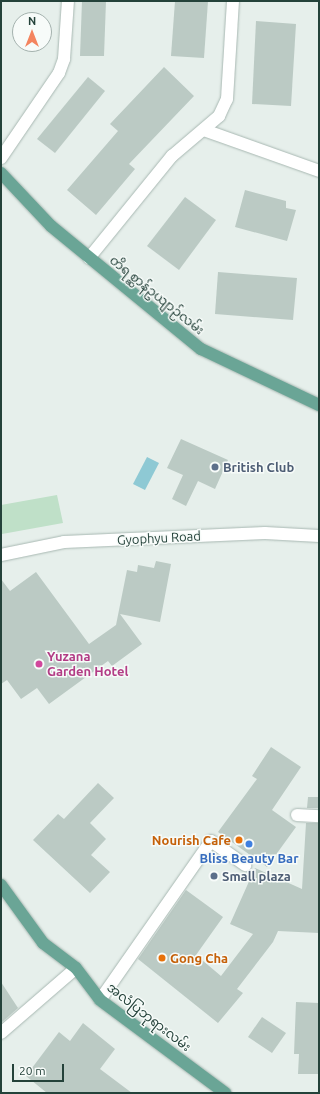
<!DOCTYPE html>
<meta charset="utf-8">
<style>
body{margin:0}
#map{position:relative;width:320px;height:1094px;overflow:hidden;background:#e6efeb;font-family:Ubuntu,"Noto Sans Myanmar",sans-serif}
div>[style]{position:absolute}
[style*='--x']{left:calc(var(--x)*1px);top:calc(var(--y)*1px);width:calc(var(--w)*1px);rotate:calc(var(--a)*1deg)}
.green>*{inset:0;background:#bfe0c8}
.water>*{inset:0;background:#8ec9d4}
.building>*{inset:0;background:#bbcac4}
.roads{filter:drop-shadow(0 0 1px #a8b8b2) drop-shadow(0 0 1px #a8b8b2)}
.minor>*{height:12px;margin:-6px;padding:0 6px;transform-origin:6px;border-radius:6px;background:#fff}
.major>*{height:12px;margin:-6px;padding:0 6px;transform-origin:6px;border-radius:6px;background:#6aa596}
.dots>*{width:11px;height:11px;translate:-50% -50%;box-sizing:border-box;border:2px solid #f7fbf9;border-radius:50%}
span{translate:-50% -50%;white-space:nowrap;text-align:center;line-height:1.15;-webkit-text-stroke:3px #f7fbf9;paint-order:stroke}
.street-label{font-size:13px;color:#24423a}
.service-label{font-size:13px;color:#4e5e75;font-weight:700}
.left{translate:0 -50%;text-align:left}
.hotel-label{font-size:13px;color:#b23c85;font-weight:700}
.food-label{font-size:13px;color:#c56008;font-weight:700}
.right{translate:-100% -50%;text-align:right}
.shop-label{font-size:13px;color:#366cbe;font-weight:700}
.frame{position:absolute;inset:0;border:2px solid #24423a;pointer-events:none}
.north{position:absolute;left:12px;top:12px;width:40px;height:40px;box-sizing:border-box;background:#f7fbf9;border:1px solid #a3b1ad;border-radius:50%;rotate:0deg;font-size:11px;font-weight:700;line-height:16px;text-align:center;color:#24423a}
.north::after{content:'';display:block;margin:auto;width:14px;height:18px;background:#f4845f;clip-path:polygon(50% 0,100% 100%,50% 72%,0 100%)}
.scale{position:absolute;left:12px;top:1064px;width:52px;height:18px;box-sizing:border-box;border:2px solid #24423a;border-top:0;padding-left:5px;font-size:12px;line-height:14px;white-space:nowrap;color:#24423a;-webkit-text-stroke:3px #f7fbf9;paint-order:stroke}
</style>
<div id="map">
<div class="green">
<div style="clip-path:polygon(57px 495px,63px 523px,2px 534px,1px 505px)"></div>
</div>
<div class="water">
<div style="clip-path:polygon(147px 457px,159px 463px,145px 490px,133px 484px)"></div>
</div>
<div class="building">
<div style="clip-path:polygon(82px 1px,106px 1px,104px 56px,80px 56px)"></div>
<div style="clip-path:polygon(175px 1px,208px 1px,204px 58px,171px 56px)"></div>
<div style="clip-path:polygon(256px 21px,296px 24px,291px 106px,252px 104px)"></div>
<div style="clip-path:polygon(164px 67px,194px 96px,129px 164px,135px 169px,96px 215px,67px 190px,118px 131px,110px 124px)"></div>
<div style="clip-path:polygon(88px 77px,105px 91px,55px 153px,37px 139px)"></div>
<div style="clip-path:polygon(245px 190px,286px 201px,286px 208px,296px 210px,287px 241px,235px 227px)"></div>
<div style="clip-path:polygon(185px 197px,216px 220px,179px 270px,147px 246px)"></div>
<div style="clip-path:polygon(218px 272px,297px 278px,293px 320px,215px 314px)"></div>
<div style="clip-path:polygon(181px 439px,228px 460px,215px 489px,198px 481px,186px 506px,172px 499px,183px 475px,167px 468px)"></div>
<div style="clip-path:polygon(156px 561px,171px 564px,160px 622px,120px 614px,142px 644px,112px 666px,108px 661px,49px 704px,37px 688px,21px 699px,7px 680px,1px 684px,1px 579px,10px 591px,36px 572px,89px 644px,116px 625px,127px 570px,137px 572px,138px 565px,154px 568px)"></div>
<div style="clip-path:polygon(271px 747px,301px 767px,272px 810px,296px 827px,267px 867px,218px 832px,257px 779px,252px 776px)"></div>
<div style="clip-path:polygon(98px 783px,114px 798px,90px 823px,106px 839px,91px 855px,110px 872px,90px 893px,33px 840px,58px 814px,64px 819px)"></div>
<div style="clip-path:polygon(308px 797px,319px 797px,319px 808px,307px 808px)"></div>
<div style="clip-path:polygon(306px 823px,319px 823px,319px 933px,278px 931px,273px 942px,237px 989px,243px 993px,218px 1023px,138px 959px,186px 890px,223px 917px,196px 955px,221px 976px,253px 934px,230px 924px,255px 868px,302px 889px)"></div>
<div style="clip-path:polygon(1px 982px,18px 1008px,1px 1023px)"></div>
<div style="clip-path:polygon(296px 1002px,319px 1003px,319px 1074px,298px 1074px,299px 1054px,294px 1054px)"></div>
<div style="clip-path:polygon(262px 1017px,286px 1033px,272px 1053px,248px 1037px)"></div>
<div style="clip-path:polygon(83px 1023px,115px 1049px,100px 1069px,132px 1093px,47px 1093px,26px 1076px,59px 1032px,70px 1041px)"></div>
</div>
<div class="roads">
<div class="minor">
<div style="--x:204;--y:130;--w:122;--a:19.6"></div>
<div style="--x:1;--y:158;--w:103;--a:-55.7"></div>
<div style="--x:59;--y:73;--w:15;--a:-70"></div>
<div style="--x:64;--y:59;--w:58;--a:-86.1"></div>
<div style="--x:89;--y:258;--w:132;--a:-50.9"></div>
<div style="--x:172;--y:156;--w:62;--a:-40.4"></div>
<div style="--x:219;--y:116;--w:19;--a:-65"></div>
<div style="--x:227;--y:99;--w:98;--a:-86.5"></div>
<div style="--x:1;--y:555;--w:64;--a:-11.7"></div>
<div style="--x:64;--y:542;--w:201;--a:-2.6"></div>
<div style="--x:265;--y:533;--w:54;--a:3.2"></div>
<div style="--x:297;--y:815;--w:22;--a:3"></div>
<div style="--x:100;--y:1000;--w:194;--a:-55.1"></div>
<div style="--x:211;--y:841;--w:42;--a:35.2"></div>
<div style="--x:1;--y:1033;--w:99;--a:-40.9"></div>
</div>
<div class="major">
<div style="--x:1;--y:173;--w:73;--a:46.7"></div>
<div style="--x:51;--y:226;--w:194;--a:39.4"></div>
<div style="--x:201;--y:349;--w:131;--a:25.4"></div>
<div style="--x:1;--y:885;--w:72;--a:54.1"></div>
<div style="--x:43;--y:943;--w:41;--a:37.1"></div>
<div style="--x:76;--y:968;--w:40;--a:53"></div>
<div style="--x:100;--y:1000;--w:156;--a:36.6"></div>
</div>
</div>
<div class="dots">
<div style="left:215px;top:467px;background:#5c6f8a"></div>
<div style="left:39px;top:664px;background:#d1479c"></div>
<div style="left:239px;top:840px;background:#e8710a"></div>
<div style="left:249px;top:844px;background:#3f7fe0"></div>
<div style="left:214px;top:876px;background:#5c6f8a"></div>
<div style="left:162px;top:958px;background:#e8710a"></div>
</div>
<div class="street-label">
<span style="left:157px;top:295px;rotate:39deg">တိရစ္ဆာန်ဥယျာဉ်လမ်း</span>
<span style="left:159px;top:538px;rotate:-3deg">Gyophyu Road</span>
<span style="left:149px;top:1017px;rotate:38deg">အလံပြဘုရားလမ်း</span>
</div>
<div class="service-label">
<span class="left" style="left:223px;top:467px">British Club</span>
<span class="left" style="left:222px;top:876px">Small plaza</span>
</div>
<div class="hotel-label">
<span class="left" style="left:47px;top:664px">Yuzana<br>Garden Hotel</span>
</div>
<div class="food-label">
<span class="right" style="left:231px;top:840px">Nourish Cafe</span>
<span class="left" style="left:170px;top:958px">Gong Cha</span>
</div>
<div class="shop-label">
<span style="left:249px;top:858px">Bliss Beauty Bar</span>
</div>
<div class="frame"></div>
<div class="north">N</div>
<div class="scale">20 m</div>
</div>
